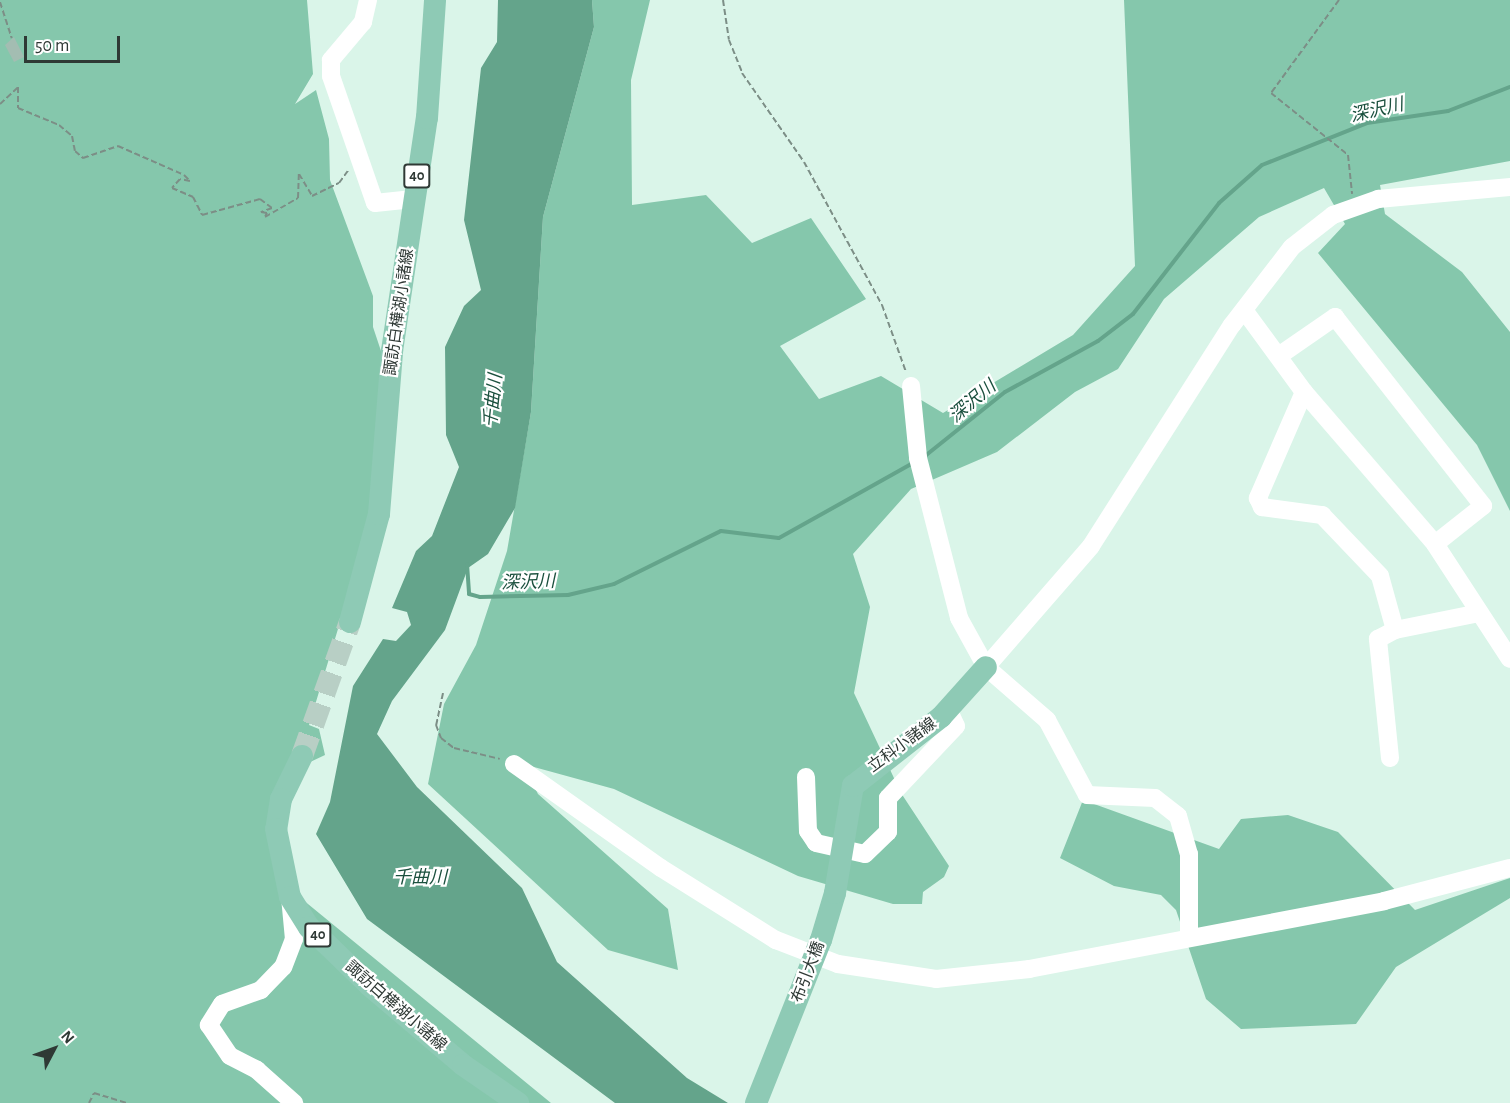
<!DOCTYPE html>
<meta charset="utf-8">
<style>
body{margin:0}
#map{position:relative;width:1510px;height:1103px;overflow:hidden;background:#daf5e9;font-family:"Alegreya Sans","Noto Sans JP",sans-serif}
div>[style]{position:absolute}
[style*='--x']{left:calc(var(--x)*1px);top:calc(var(--y)*1px);width:calc(var(--w)*1px);rotate:calc(var(--a)*1deg)}
.forest>*{inset:0;background:#85c7ac}
.water>*{inset:0;background:#64a48b}
.stream>*{height:4px;margin:-2px;padding:0 2px;transform-origin:2px;border-radius:2px;background:#64a48b}
.building>*{inset:0;background:#a3bdb2}
.major-tunnel>*{height:22px;margin-top:-11px;transform-origin:0;background:repeating-linear-gradient(90deg,#b8cfc5 0 22px,transparent 0 33px)}
.path>*{height:2px;margin-top:-1px;transform-origin:0;background:repeating-linear-gradient(90deg,#7c8e86 0 6px,transparent 0 9px)}
.minor>*{height:18px;margin:-9px;padding:0 9px;transform-origin:9px;border-radius:9px;background:#fff}
.major>*{height:22px;margin:-11px;padding:0 11px;transform-origin:11px;border-radius:11px;background:#8ecab5}
span{translate:-50% -50%;white-space:nowrap;text-align:center;line-height:1.15;-webkit-text-stroke:4.5px #fff;paint-order:stroke}
.shield-label span{padding:2px 4px;background:#fff;border:2px solid;border-radius:4px;-webkit-text-stroke-width:0}
.shield-label{font-size:15px;color:#2f3935;font-weight:700}
.street-label{font-size:16px;color:#2f3935}
.water-label{font-size:18px;color:#1b503e;font-style:italic}
.north{position:absolute;left:24px;top:1019px;width:60px;height:60px;-webkit-text-stroke:4px #fff;paint-order:stroke;rotate:49deg;font-size:16px;font-weight:700;line-height:24px;text-align:center;color:#2f3935}
.north::after{content:'';display:block;margin:auto;width:21px;height:27px;background:#2f3935;clip-path:polygon(50% 0,100% 100%,50% 72%,0 100%)}
.scale{position:absolute;left:24px;top:36px;width:96px;height:27px;box-sizing:border-box;border:3px solid #2f3935;border-top:0;padding-left:8px;font-size:18px;line-height:21px;white-space:nowrap;color:#2f3935;-webkit-text-stroke:4px #fff;paint-order:stroke}
</style>
<div id="map">
<div class="forest">
<div style="clip-path:polygon(0 0,307px 0,313px 74px,295px 104px,316px 90px,329px 139px,330px 180px,373px 296px,373px 327px,382px 354px,373px 513px,309px 725px,319px 729px,325px 755px,308px 763px,299px 758px,275px 877px,551px 1103px,0 1103px)"></div>
<div style="clip-path:polygon(592px 0,650px 0,631px 80px,632px 205px,706px 195px,752px 243px,811px 218px,866px 299px,780px 346px,819px 399px,881px 376px,943px 413px,1073px 335px,1135px 266px,1124px 0,1510px 0,1510px 161px,1380px 185px,1385px 214px,1462px 272px,1510px 332px,1510px 511px,1477px 445px,1318px 253px,1345px 224px,1324px 188px,1259px 217px,1164px 299px,1118px 369px,1075px 392px,997px 452px,911px 489px,853px 554px,870px 607px,854px 693px,901px 793px,949px 866px,944px 877px,923px 892px,922px 904px,893px 904px,798px 876px,614px 789px,523px 764px,538px 794px,668px 909px,678px 970px,608px 950px,428px 784px,444px 704px,476px 645px,507px 551px,531px 412px,543px 217px,594px 27px)"></div>
<div style="clip-path:polygon(1083px 800px,1219px 849px,1241px 819px,1288px 815px,1338px 832px,1415px 910px,1510px 878px,1510px 898px,1396px 967px,1356px 1024px,1241px 1029px,1206px 999px,1176px 910px,1161px 895px,1114px 886px,1060px 858px)"></div>
</div>
<div class="water">
<div style="clip-path:polygon(498px 0,592px 0,594px 27px,543px 217px,531px 412px,515px 508px,488px 554px,468px 568px,445px 630px,392px 701px,377px 734px,417px 787px,522px 888px,557px 962px,687px 1078px,728px 1103px,615px 1103px,367px 919px,316px 834px,330px 802px,353px 686px,383px 639px,396px 641px,411px 625px,407px 612px,392px 608px,416px 551px,432px 536px,459px 467px,446px 435px,445px 347px,464px 306px,481px 290px,464px 220px,481px 68px,497px 42px)"></div>
</div>
<div class="stream">
<div style="--x:925;--y:456;--w:102;--a:-38.7"></div>
<div style="--x:1005;--y:392;--w:106;--a:-28.7"></div>
<div style="--x:1098;--y:341;--w:44;--a:-37.6"></div>
<div style="--x:1133;--y:314;--w:140;--a:-52.2"></div>
<div style="--x:1219;--y:203;--w:57;--a:-41.5"></div>
<div style="--x:1262;--y:165;--w:113;--a:-21.8"></div>
<div style="--x:1367;--y:123;--w:82;--a:-8.4"></div>
<div style="--x:1448;--y:111;--w:66;--a:-21.2"></div>
<div style="--x:467;--y:564;--w:30;--a:86"></div>
<div style="--x:469;--y:594;--w:11;--a:15"></div>
<div style="--x:480;--y:597;--w:88;--a:-1.3"></div>
<div style="--x:568;--y:595;--w:47;--a:-13.4"></div>
<div style="--x:614;--y:584;--w:119;--a:-26.4"></div>
<div style="--x:721;--y:531;--w:58;--a:6.9"></div>
<div style="--x:779;--y:538;--w:154;--a:-29.2"></div>
</div>
<div class="building">
<div style="clip-path:polygon(14px 37px,24px 57px,14px 62px,5px 45px)"></div>
</div>
<div class="major-tunnel">
<div style="--x:302;--y:756;--w:142;--a:-70.3"></div>
</div>
<div class="path">
<div style="--x:723;--y:0;--w:40;--a:81.5"></div>
<div style="--x:729;--y:40;--w:35;--a:68"></div>
<div style="--x:742;--y:73;--w:108;--a:55.1"></div>
<div style="--x:804;--y:162;--w:163;--a:61.4"></div>
<div style="--x:882;--y:305;--w:71;--a:70.3"></div>
<div style="--x:1339;--y:0;--w:115;--a:126.2"></div>
<div style="--x:1271;--y:93;--w:99;--a:38.8"></div>
<div style="--x:1348;--y:155;--w:39;--a:84"></div>
<div style="--x:0;--y:2;--w:38;--a:72"></div>
<div style="--x:0;--y:104;--w:25;--a:-43"></div>
<div style="--x:18;--y:87;--w:21;--a:90"></div>
<div style="--x:18;--y:108;--w:44;--a:22.5"></div>
<div style="--x:59;--y:125;--w:17;--a:40"></div>
<div style="--x:72;--y:136;--w:15;--a:79"></div>
<div style="--x:75;--y:151;--w:11;--a:41"></div>
<div style="--x:83;--y:158;--w:37;--a:-19"></div>
<div style="--x:118;--y:146;--w:72;--a:23.7"></div>
<div style="--x:184;--y:175;--w:8;--a:45"></div>
<div style="--x:190;--y:181;--w:10;--a:-169"></div>
<div style="--x:180;--y:179;--w:12;--a:132"></div>
<div style="--x:172;--y:188;--w:23;--a:23"></div>
<div style="--x:193;--y:197;--w:20;--a:63"></div>
<div style="--x:202;--y:215;--w:60;--a:-15.4"></div>
<div style="--x:260;--y:199;--w:15;--a:37"></div>
<div style="--x:272;--y:208;--w:12;--a:160"></div>
<div style="--x:261;--y:212;--w:6;--a:9"></div>
<div style="--x:267;--y:213;--w:4;--a:117"></div>
<div style="--x:265;--y:217;--w:38;--a:-30"></div>
<div style="--x:298;--y:198;--w:24;--a:-88"></div>
<div style="--x:299;--y:174;--w:26;--a:59"></div>
<div style="--x:312;--y:196;--w:30;--a:-26"></div>
<div style="--x:339;--y:183;--w:17;--a:-54"></div>
<div style="--x:443;--y:693;--w:33;--a:102"></div>
<div style="--x:436;--y:725;--w:14;--a:69"></div>
<div style="--x:441;--y:738;--w:16;--a:38"></div>
<div style="--x:454;--y:748;--w:47;--a:13.4"></div>
<div style="--x:89;--y:1103;--w:11;--a:-63"></div>
<div style="--x:94;--y:1093;--w:34;--a:17"></div>
</div>
<div class="minor">
<div style="--x:368;--y:0;--w:23;--a:103"></div>
<div style="--x:363;--y:22;--w:50;--a:130.1"></div>
<div style="--x:331;--y:60;--w:16;--a:90"></div>
<div style="--x:331;--y:76;--w:134;--a:70.9"></div>
<div style="--x:375;--y:203;--w:38;--a:-6"></div>
<div style="--x:1244;--y:310;--w:102;--a:53.8"></div>
<div style="--x:1304;--y:392;--w:201;--a:49.2"></div>
<div style="--x:1435;--y:544;--w:137;--a:56.9"></div>
<div style="--x:1280;--y:355;--w:67;--a:-34.6"></div>
<div style="--x:1335;--y:317;--w:240;--a:51.9"></div>
<div style="--x:1483;--y:506;--w:61;--a:141.6"></div>
<div style="--x:911;--y:386;--w:72;--a:84.4"></div>
<div style="--x:918;--y:458;--w:165;--a:75.6"></div>
<div style="--x:959;--y:618;--w:56;--a:61.1"></div>
<div style="--x:986;--y:667;--w:81;--a:41"></div>
<div style="--x:1047;--y:720;--w:85;--a:61.9"></div>
<div style="--x:1087;--y:795;--w:68;--a:2.5"></div>
<div style="--x:1155;--y:798;--w:29;--a:38"></div>
<div style="--x:1178;--y:816;--w:40;--a:74"></div>
<div style="--x:1189;--y:854;--w:82;--a:90"></div>
<div style="--x:1304;--y:392;--w:116;--a:113.5"></div>
<div style="--x:1258;--y:498;--w:10;--a:66"></div>
<div style="--x:1262;--y:507;--w:61;--a:7.6"></div>
<div style="--x:1322;--y:515;--w:84;--a:46.4"></div>
<div style="--x:1380;--y:576;--w:56;--a:74.5"></div>
<div style="--x:1395;--y:630;--w:86;--a:-11.4"></div>
<div style="--x:986;--y:667;--w:160;--a:-49"></div>
<div style="--x:1091;--y:546;--w:262;--a:-57.5"></div>
<div style="--x:1232;--y:325;--w:98;--a:-52.4"></div>
<div style="--x:1292;--y:247;--w:52;--a:-38"></div>
<div style="--x:1333;--y:215;--w:48;--a:-19.6"></div>
<div style="--x:1378;--y:199;--w:133;--a:-5.2"></div>
<div style="--x:1390;--y:758;--w:120;--a:-95.8"></div>
<div style="--x:1378;--y:639;--w:19;--a:-28"></div>
<div style="--x:514;--y:764;--w:180;--a:35.3"></div>
<div style="--x:661;--y:868;--w:136;--a:32.1"></div>
<div style="--x:776;--y:940;--w:66;--a:21.2"></div>
<div style="--x:838;--y:964;--w:99;--a:8.7"></div>
<div style="--x:936;--y:979;--w:94;--a:-6.1"></div>
<div style="--x:1029;--y:969;--w:361;--a:-10.8"></div>
<div style="--x:1384;--y:901;--w:130;--a:-14.7"></div>
<div style="--x:806;--y:777;--w:54;--a:87.9"></div>
<div style="--x:808;--y:831;--w:14;--a:56"></div>
<div style="--x:816;--y:843;--w:50;--a:12.7"></div>
<div style="--x:865;--y:854;--w:32;--a:-44"></div>
<div style="--x:888;--y:832;--w:34;--a:-90"></div>
<div style="--x:888;--y:798;--w:99;--a:-46.6"></div>
<div style="--x:956;--y:726;--w:19;--a:-115"></div>
<div style="--x:290;--y:897;--w:42;--a:84.6"></div>
<div style="--x:294;--y:939;--w:30;--a:111"></div>
<div style="--x:283;--y:967;--w:32;--a:134"></div>
<div style="--x:261;--y:990;--w:41;--a:160.3"></div>
<div style="--x:222;--y:1004;--w:25;--a:122"></div>
<div style="--x:209;--y:1025;--w:37;--a:56"></div>
<div style="--x:230;--y:1056;--w:30;--a:27"></div>
<div style="--x:257;--y:1070;--w:50;--a:41.7"></div>
</div>
<div class="major">
<div style="--x:350;--y:622;--w:112;--a:-75"></div>
<div style="--x:379;--y:514;--w:164;--a:-85.4"></div>
<div style="--x:392;--y:351;--w:236;--a:-81.5"></div>
<div style="--x:427;--y:118;--w:118;--a:-86.1"></div>
<div style="--x:302;--y:756;--w:48;--a:116"></div>
<div style="--x:281;--y:799;--w:30;--a:99"></div>
<div style="--x:276;--y:829;--w:69;--a:78.4"></div>
<div style="--x:290;--y:897;--w:36;--a:58"></div>
<div style="--x:309;--y:927;--w:83;--a:44"></div>
<div style="--x:369;--y:985;--w:123;--a:40.4"></div>
<div style="--x:463;--y:1065;--w:67;--a:34.6"></div>
<div style="--x:756;--y:1103;--w:175;--a:-68.3"></div>
<div style="--x:821;--y:940;--w:49;--a:-73.4"></div>
<div style="--x:835;--y:893;--w:109;--a:-80.5"></div>
<div style="--x:853;--y:786;--w:112;--a:-38.1"></div>
<div style="--x:941;--y:717;--w:67;--a:-48"></div>
</div>
<div class="shield-label">
<span style="left:417px;top:176px">40</span>
<span style="left:318px;top:935px">40</span>
</div>
<div class="street-label">
<span style="left:399px;top:312px;rotate:-82deg">諏訪白樺湖小諸線</span>
<span style="left:902px;top:745px;rotate:-36deg">立科小諸線</span>
<span style="left:808px;top:972px;rotate:-69deg">布引大橋</span>
<span style="left:396px;top:1006px;rotate:41deg">諏訪白樺湖小諸線</span>
</div>
<div class="water-label">
<span style="left:1377px;top:111px;rotate:-13deg">深沢川</span>
<span style="left:494px;top:401px;rotate:-84deg">千曲川</span>
<span style="left:973px;top:402px;rotate:-40deg">深沢川</span>
<span style="left:528px;top:583px;rotate:-2deg">深沢川</span>
<span style="left:420px;top:878px">千曲川</span>
</div>
<div class="north">N</div>
<div class="scale">50 m</div>
</div>
